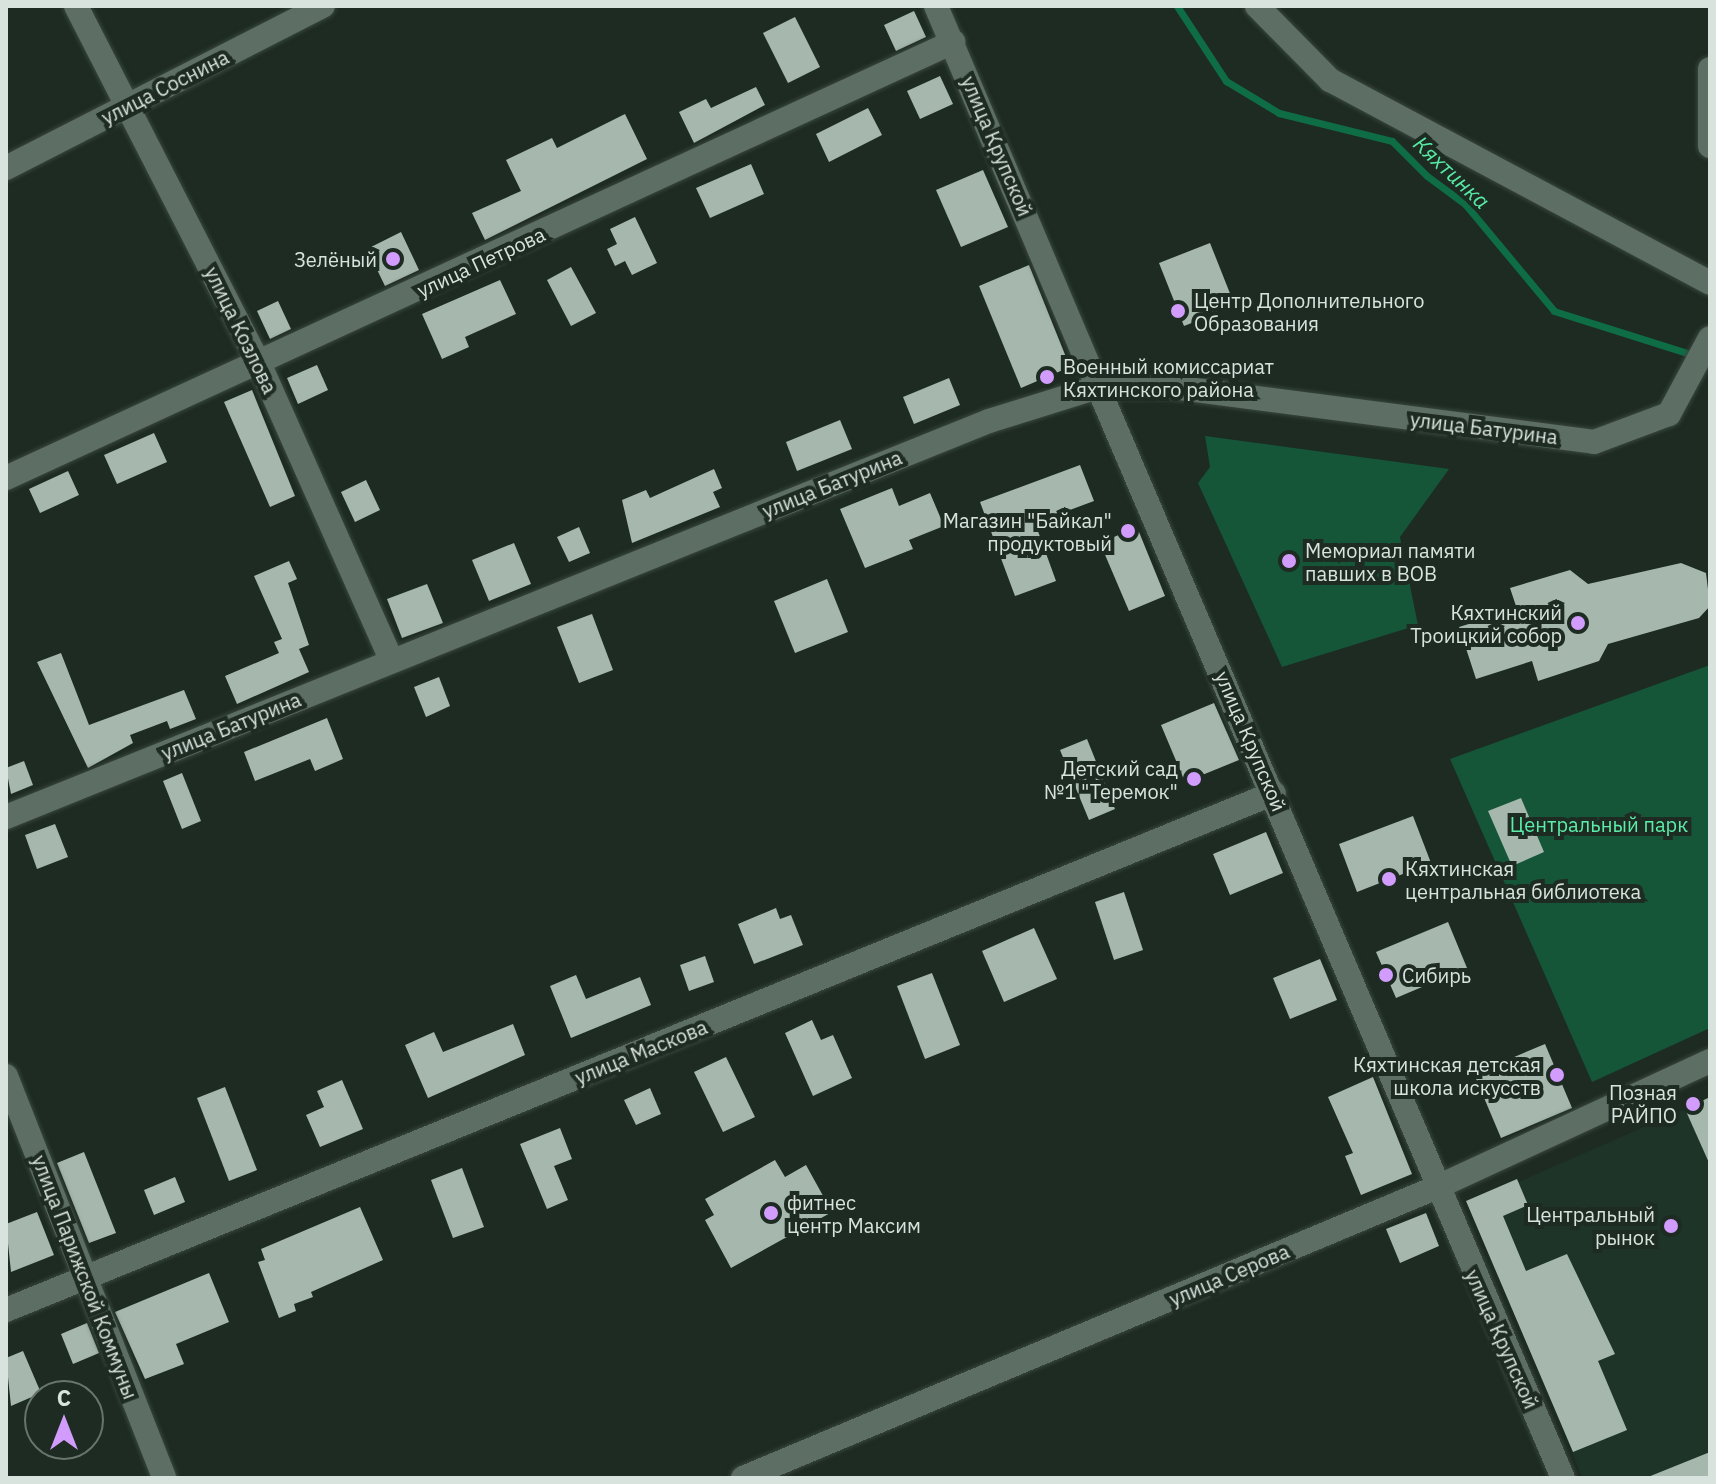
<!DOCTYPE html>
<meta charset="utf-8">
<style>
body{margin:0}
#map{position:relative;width:1716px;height:1484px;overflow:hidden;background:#1d2b23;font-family:"IBM Plex Sans",sans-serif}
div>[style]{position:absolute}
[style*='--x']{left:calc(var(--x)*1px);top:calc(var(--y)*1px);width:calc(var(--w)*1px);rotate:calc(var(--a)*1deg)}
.built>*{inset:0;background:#1e3428}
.green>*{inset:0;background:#155538}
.stream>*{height:7px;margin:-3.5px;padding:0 3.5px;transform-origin:3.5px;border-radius:3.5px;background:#0f6d46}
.building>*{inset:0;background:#a6b8ad}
.roads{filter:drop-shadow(0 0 2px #39463e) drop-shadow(0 0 2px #39463e)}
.street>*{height:24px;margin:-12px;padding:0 12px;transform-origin:12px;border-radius:12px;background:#5d6e64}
.secondary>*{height:24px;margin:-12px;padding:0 12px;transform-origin:12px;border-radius:12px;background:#5d6e64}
.dots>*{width:22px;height:22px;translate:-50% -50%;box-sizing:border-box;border:4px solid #1d2b23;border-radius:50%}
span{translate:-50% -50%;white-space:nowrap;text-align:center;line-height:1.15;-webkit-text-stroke:8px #1d2b23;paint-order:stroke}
.street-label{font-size:20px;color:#d9e3dd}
.poi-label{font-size:20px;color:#d9e3dd}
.right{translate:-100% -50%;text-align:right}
.left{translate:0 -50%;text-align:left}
.park-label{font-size:20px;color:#5ceda8}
.water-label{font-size:22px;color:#58eaa4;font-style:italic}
.frame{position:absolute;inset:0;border:8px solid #d9e3dd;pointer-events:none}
.north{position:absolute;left:24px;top:1380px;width:80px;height:80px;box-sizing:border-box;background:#1d2b23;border:2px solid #68756d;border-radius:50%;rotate:0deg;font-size:22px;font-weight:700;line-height:32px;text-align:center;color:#d9e3dd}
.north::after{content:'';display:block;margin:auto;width:28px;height:36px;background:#d29cfd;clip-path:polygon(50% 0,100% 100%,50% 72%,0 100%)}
</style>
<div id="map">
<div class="built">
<div style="clip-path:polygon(1710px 1098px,1710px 1478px,1582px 1478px,1475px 1201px)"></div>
</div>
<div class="green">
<div style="clip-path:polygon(1205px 436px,1449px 469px,1400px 537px,1418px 625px,1282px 667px,1198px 483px,1210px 467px)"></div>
<div style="clip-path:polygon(1710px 665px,1710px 1028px,1592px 1082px,1450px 759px)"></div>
</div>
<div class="stream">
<div style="--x:1177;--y:6;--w:90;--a:56.8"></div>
<div style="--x:1226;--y:81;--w:62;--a:31.1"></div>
<div style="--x:1279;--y:113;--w:116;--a:13.9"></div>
<div style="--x:1392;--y:141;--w:49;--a:45"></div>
<div style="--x:1427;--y:176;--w:47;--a:36.4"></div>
<div style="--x:1465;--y:204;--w:139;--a:50.2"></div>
<div style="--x:1554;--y:311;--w:150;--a:17.5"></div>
</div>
<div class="building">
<div style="clip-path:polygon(914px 11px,926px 37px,896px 51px,884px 25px)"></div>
<div style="clip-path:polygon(795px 17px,820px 67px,788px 83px,763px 33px)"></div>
<div style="clip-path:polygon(940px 76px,953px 104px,920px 119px,907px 91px)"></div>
<div style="clip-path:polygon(756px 87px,765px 105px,694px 143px,679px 112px,706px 99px,711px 108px)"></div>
<div style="clip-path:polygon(868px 108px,882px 135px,829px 162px,816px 134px)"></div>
<div style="clip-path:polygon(625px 114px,647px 159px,485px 240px,472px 213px,521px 191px,506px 160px,552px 138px,557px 148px)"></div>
<div style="clip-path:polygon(751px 164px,764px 194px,710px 218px,696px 188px)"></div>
<div style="clip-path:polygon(983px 170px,1008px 227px,961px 247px,936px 190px)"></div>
<div style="clip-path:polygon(635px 217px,657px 263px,632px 275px,625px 261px,615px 266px,607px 249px,617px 244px,610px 229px)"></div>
<div style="clip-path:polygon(401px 232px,419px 270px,385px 286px,367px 249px)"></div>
<div style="clip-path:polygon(1210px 243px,1235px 306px,1184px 326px,1159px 263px)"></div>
<div style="clip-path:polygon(1029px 265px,1070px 367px,1021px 388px,979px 286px)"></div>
<div style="clip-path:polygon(571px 267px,596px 313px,571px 326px,547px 280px)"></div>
<div style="clip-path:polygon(500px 280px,516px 314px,465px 337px,469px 347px,442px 359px,422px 314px)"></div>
<div style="clip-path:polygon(278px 301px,291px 329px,270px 339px,257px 311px)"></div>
<div style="clip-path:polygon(317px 365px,328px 390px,298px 404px,287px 378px)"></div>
<div style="clip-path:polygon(949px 378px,960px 405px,914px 424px,903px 397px)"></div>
<div style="clip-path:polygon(252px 390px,295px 496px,270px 507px,224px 402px)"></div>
<div style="clip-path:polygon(840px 420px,852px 449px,797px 471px,786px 442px)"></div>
<div style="clip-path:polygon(154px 433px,167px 462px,117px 484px,104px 455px)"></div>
<div style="clip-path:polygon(1080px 465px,1094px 501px,1035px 523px,1056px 581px,1015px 596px,980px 502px)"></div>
<div style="clip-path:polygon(714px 469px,722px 488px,713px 492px,720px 507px,632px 543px,622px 500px,646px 490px,650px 498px)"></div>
<div style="clip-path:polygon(68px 471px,79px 495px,40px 513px,29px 489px)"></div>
<div style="clip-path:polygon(366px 480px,380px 510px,355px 522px,341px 492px)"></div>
<div style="clip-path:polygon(892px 488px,899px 506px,930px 493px,944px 526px,909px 540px,913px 549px,865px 568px,840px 509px)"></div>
<div style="clip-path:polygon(579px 527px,590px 553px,569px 562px,557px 537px)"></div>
<div style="clip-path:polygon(1137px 527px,1165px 596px,1129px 611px,1100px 543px)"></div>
<div style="clip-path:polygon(514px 543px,531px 584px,489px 601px,472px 560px)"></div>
<div style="clip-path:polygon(289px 561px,297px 579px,288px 583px,309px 645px,299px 649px,309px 672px,237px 704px,225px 676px,279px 653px,274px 642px,282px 639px,254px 576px)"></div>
<div style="clip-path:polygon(1681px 563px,1706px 573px,1710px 606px,1699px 618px,1608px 644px,1599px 661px,1538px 681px,1532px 661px,1476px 679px,1459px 627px,1517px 609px,1510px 588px,1570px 570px,1588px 584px)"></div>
<div style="clip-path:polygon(827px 579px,848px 632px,795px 653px,774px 601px)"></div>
<div style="clip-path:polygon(427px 584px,443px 623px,402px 638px,387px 599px)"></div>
<div style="clip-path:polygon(592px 614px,613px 670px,579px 683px,557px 627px)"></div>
<div style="clip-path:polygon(61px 653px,89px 725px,184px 690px,196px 719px,170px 729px,167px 721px,130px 735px,133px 743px,88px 768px,37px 662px)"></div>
<div style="clip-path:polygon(439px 677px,450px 706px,426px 717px,414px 687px)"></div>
<div style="clip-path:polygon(1214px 703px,1239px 760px,1185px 782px,1161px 725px)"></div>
<div style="clip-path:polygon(327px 718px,343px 759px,315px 771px,310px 759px,255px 781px,244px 752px)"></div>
<div style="clip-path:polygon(1087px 739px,1115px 809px,1089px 820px,1060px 750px)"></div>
<div style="clip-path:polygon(24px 761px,33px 785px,11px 794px,6px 768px)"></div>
<div style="clip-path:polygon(182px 773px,201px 821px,182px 829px,163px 781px)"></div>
<div style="clip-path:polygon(1521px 798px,1544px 852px,1512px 866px,1488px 811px)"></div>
<div style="clip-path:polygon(1413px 816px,1431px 863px,1357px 892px,1339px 844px)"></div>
<div style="clip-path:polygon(55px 824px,68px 857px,37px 869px,25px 835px)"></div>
<div style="clip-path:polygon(1266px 832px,1283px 873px,1230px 895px,1213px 854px)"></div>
<div style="clip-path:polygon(1124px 892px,1143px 950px,1114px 960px,1095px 902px)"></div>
<div style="clip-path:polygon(776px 908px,780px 919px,791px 915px,803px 945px,754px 964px,738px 924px)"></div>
<div style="clip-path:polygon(1448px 922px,1467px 968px,1396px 998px,1376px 952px)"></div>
<div style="clip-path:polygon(1034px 928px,1057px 979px,1004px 1002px,982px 951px)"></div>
<div style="clip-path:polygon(705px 956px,714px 982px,689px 991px,680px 965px)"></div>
<div style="clip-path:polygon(1320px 959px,1337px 1000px,1290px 1019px,1273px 978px)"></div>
<div style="clip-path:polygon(932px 973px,960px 1045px,925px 1059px,897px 986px)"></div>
<div style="clip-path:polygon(576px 975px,586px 999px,640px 977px,651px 1005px,571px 1038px,550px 986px)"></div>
<div style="clip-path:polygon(812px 1020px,821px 1040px,833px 1035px,852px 1078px,813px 1096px,785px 1033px)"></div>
<div style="clip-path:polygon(513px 1024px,525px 1055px,428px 1098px,405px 1045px,434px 1032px,443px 1052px)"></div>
<div style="clip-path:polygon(1545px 1044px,1572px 1108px,1501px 1138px,1474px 1074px)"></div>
<div style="clip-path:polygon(726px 1057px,755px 1117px,723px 1132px,694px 1072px)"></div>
<div style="clip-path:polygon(1373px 1077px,1412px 1174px,1361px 1195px,1345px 1156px,1353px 1153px,1328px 1097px)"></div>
<div style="clip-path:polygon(342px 1080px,363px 1129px,320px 1147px,306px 1115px,324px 1107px,317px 1091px)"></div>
<div style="clip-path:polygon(225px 1087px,257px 1170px,229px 1181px,197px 1098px)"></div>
<div style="clip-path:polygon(650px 1088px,661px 1114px,636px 1125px,624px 1100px)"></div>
<div style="clip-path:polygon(1710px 1097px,1710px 1165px,1685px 1109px)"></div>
<div style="clip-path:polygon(560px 1128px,572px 1159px,554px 1166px,568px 1200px,547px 1209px,520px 1144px)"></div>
<div style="clip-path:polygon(84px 1152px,116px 1233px,89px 1243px,57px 1163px)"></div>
<div style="clip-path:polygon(775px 1160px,785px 1177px,806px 1165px,832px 1212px,731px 1268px,705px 1220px,714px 1215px,705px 1199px)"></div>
<div style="clip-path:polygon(462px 1168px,484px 1227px,453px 1238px,431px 1180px)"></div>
<div style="clip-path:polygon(175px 1177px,185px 1202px,154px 1215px,144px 1190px)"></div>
<div style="clip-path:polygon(1517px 1179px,1528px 1205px,1503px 1216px,1526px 1271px,1567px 1254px,1615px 1354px,1598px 1361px,1627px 1430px,1573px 1452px,1466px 1201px)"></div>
<div style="clip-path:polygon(360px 1207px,383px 1260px,311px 1292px,313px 1297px,294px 1304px,296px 1311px,279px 1318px,258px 1262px,265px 1260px,261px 1249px)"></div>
<div style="clip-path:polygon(37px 1212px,54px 1255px,11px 1272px,6px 1224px)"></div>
<div style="clip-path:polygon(1426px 1213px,1439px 1246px,1400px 1263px,1386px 1229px)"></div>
<div style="clip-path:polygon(209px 1273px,229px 1322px,176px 1344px,184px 1364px,145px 1379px,115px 1312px)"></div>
<div style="clip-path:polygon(87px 1323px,99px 1353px,73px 1364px,61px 1334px)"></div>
<div style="clip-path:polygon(23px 1351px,41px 1393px,11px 1406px,6px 1358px)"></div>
<div style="clip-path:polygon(1710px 1452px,1710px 1478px,1648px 1478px,1648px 1477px)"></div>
</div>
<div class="roads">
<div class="street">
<div style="--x:76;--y:6;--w:403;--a:62.9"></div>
<div style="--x:260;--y:365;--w:324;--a:66"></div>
<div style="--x:936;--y:6;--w:414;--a:67"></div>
<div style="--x:1257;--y:6;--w:104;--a:45.4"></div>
<div style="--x:1330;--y:80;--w:431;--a:28.1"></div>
<div style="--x:1710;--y:69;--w:77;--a:90"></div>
<div style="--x:6;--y:168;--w:356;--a:-27.1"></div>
<div style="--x:6;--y:478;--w:1043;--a:-24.72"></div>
<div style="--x:6;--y:1076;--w:432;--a:68.5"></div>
<div style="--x:743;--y:1478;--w:750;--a:-22.74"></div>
</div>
<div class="secondary">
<div style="--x:1098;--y:387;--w:1186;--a:66.92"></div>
<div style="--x:6;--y:817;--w:1060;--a:-21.94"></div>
<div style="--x:989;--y:421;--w:114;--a:-17.3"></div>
<div style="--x:1098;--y:387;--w:74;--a:0"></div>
<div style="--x:1172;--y:387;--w:426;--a:7.4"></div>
<div style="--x:1594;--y:442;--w:80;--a:-20.5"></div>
<div style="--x:1669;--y:414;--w:86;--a:-61.7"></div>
<div style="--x:1435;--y:1188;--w:303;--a:-24.8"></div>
<div style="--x:6;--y:1310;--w:1369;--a:-22.18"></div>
</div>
</div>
<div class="dots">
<div style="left:393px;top:259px;background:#d29cfd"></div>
<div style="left:1178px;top:311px;background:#d29cfd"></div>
<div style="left:1047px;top:377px;background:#d29cfd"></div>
<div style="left:1128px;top:531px;background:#d29cfd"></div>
<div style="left:1289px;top:561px;background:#d29cfd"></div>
<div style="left:1578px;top:623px;background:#d29cfd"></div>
<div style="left:1194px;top:779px;background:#d29cfd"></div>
<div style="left:1389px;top:879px;background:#d29cfd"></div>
<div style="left:1386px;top:975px;background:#d29cfd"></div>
<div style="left:1557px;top:1075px;background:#d29cfd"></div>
<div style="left:1693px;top:1104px;background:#d29cfd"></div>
<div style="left:771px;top:1213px;background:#d29cfd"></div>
<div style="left:1671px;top:1226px;background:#d29cfd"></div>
</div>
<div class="street-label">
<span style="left:165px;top:87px;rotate:-27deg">улица Соснина</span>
<span style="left:997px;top:146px;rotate:67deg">улица Крупской</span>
<span style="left:481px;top:262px;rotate:-25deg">улица Петрова</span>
<span style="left:241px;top:330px;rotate:64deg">улица Козлова</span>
<span style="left:1484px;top:428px;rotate:7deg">улица Батурина</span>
<span style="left:832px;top:484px;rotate:-22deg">улица Батурина</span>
<span style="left:231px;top:726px;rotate:-22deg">улица Батурина</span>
<span style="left:1251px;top:741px;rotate:67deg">улица Крупской</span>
<span style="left:641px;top:1052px;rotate:-22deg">улица Маскова</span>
<span style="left:1229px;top:1275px;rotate:-23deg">улица Серова</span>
<span style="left:85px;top:1277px;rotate:69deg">улица Парижской Коммуны</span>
<span style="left:1502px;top:1339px;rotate:66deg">улица Крупской</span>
</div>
<div class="poi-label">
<span class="right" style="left:377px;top:259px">Зелёный</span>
<span class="left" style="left:1194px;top:312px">Центр Дополнительного<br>Образования</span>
<span class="left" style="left:1063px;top:378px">Военный комиссариат<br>Кяхтинского района</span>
<span class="right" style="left:1112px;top:532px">Магазин "Байкал"<br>продуктовый</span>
<span class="left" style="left:1305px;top:562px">Мемориал памяти<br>павших в ВОВ</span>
<span class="right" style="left:1562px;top:624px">Кяхтинский<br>Троицкий собор</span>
<span class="right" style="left:1178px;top:780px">Детский сад<br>№1 "Теремок"</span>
<span class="left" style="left:1405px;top:880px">Кяхтинская<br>центральная библиотека</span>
<span class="left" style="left:1402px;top:975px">Сибирь</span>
<span class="right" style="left:1541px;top:1076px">Кяхтинская детская<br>школа искусств</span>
<span class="right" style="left:1677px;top:1104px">Позная<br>РАЙПО</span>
<span class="left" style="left:787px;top:1214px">фитнес<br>центр Максим</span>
<span class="right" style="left:1655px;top:1226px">Центральный<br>рынок</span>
</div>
<div class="park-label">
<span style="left:1599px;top:824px">Центральный парк</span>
</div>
<div class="water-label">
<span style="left:1452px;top:172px;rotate:43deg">Кяхтинка</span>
</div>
<div class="frame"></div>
<div class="north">С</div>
</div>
